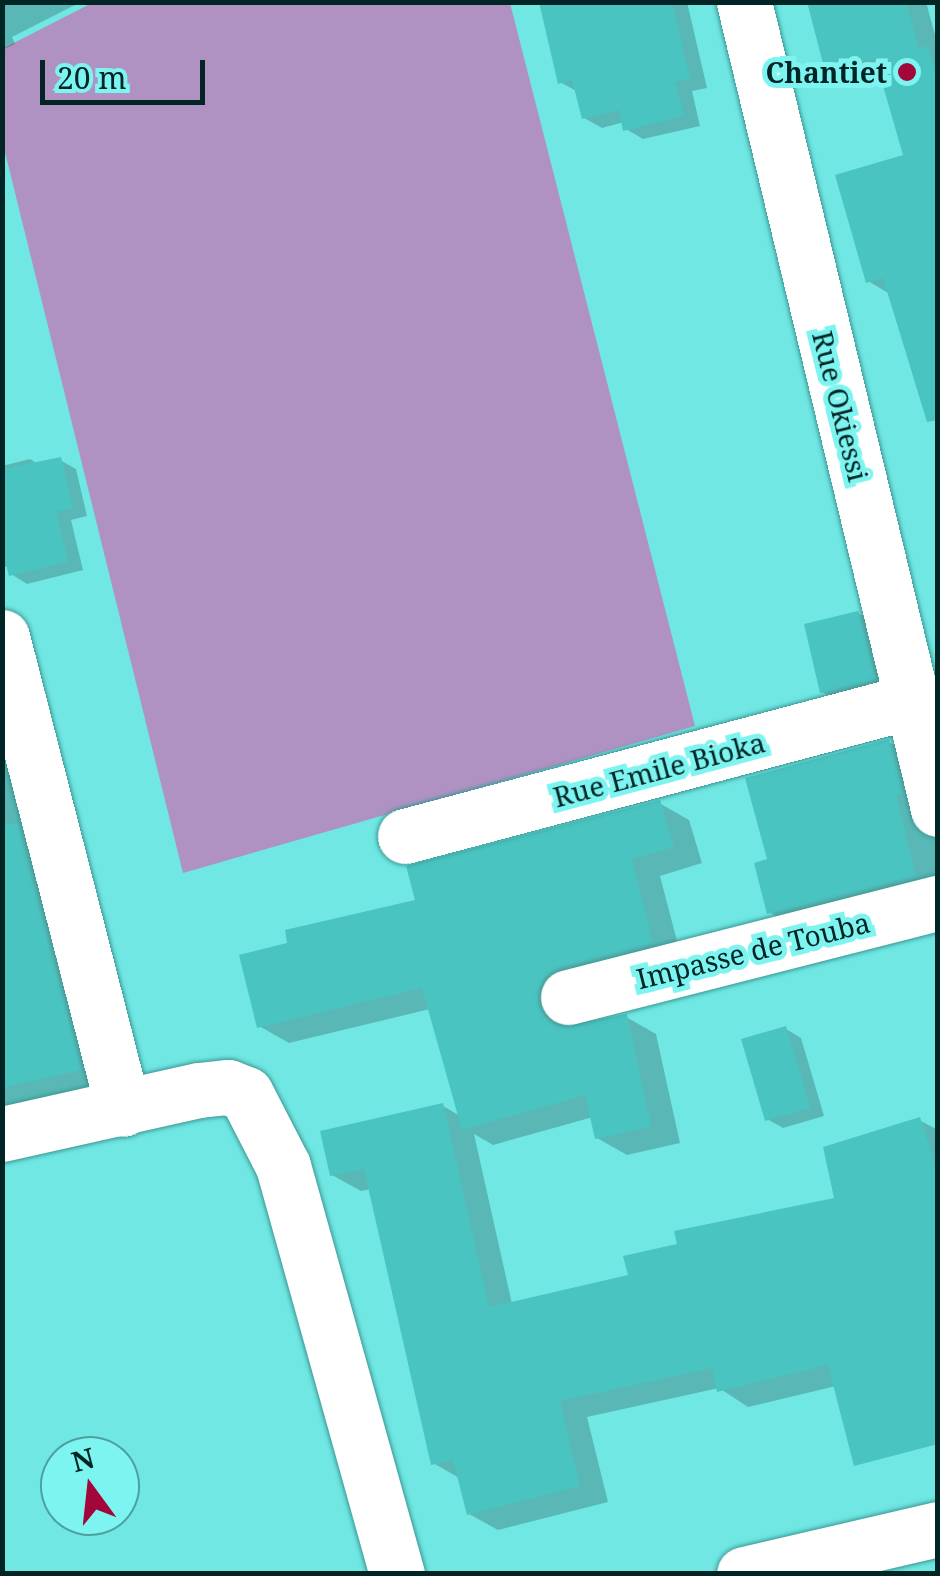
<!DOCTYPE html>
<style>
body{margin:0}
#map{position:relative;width:940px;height:1576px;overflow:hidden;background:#70e7e3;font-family:"Noto Serif",serif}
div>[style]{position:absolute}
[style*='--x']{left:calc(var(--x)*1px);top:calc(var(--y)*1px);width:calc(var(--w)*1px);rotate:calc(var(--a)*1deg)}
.green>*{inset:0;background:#b092c2}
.shadow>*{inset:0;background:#0003}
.building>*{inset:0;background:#4ac4c1}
.roads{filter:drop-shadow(0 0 2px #3b9794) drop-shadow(0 0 2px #3b9794)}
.minor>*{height:55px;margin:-27.5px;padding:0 27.5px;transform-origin:27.5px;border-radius:27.5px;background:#fff}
.major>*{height:55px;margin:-27.5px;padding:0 27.5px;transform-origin:27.5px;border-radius:27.5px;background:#fff}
.dots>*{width:28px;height:28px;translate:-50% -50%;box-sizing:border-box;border:5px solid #7ef4f0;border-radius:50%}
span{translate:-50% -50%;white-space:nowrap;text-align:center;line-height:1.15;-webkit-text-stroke:10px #7ef4f0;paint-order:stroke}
.poi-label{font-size:28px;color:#002524;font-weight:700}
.right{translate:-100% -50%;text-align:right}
.street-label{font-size:28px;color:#002524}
.frame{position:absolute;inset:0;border:5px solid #002524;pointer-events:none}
.north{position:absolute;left:40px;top:1436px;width:100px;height:100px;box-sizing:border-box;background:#7ef4f0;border:2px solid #4ca19e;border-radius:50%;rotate:345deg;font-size:28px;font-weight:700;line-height:40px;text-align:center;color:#002524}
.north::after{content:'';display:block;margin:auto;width:35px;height:45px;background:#a3063a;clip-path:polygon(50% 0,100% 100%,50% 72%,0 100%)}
.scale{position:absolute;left:40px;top:60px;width:165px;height:45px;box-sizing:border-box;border:5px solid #002524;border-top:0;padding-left:12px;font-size:30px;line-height:35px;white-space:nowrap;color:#002524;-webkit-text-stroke:8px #7ef4f0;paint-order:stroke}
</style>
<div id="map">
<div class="green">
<div style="clip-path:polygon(92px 3px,510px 3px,695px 726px,183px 873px,3px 144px,2px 49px)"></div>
</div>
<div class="shadow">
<div style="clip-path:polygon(2px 2px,73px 2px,75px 5px,12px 37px,15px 44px,2px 50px)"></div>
<div style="clip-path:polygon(541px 2px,687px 2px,707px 88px,692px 91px,700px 126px,643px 139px,626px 129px,624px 122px,602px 128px,584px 118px,578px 92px,560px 82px)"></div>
<div style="clip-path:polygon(809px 2px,926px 2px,938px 46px,938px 395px,890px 294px,868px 281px,906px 157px,883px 75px,851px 84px,827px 69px)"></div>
<div style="clip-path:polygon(30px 459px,38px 464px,60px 460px,76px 469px,87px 516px,71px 520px,83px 570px,27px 584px,11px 574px,9px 566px,2px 568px,2px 466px)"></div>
<div style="clip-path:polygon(858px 613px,873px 622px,889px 687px,838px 700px,822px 692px)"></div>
<div style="clip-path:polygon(2px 680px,106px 1085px,2px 1108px)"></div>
<div style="clip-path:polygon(889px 742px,931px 766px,938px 824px,938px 905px,811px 937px,769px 912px,770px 861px)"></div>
<div style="clip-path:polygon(659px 803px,689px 820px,702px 863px,660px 876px,682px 960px,567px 1007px,567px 1024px,569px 1028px,626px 1017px,656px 1034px,680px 1143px,627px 1155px,597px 1138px,593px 1117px,493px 1145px,474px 1134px,512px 1304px,631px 1277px,680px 1245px,836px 1200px,919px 1120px,938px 1130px,938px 1440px,836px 1386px,748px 1407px,719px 1388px,587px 1417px,608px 1502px,498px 1530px,469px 1514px,461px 1479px,433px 1463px,371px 1189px,361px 1191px,332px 1175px,443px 1106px,460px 1116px,430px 1009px,289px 1043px,259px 1026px,290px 945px,418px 902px)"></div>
<div style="clip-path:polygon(786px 1029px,801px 1038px,824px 1116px,783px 1128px,767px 1119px)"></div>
</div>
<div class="building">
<div style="clip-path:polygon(539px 2px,672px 2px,690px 79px,675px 82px,684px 116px,623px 131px,619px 110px,582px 119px,572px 80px,558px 84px)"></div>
<div style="clip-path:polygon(807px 2px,906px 2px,919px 49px,928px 46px,938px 81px,938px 420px,927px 422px,883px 278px,866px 283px,835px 175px,903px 155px,875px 58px,825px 71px)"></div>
<div style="clip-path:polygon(61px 457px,73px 508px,56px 512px,68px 562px,9px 576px,2px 548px,2px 469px)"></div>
<div style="clip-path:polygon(858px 611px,875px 679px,820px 693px,804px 624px)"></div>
<div style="clip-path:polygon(889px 739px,902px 794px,896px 795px,916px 876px,767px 914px,754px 863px,767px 859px,745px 778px)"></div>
<div style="clip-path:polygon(660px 800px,674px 847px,632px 859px,653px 943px,560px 967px,546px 975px,538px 990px,538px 1006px,545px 1018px,560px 1027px,627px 1014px,651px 1127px,595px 1139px,585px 1095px,462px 1130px,422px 988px,257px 1028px,239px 955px,287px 943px,285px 930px,415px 900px,406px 866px)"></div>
<div style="clip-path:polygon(17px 823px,81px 1070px,2px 1088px,2px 825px)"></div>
<div style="clip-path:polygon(786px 1026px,810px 1108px,765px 1121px,741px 1039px)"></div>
<div style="clip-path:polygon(443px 1103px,489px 1307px,628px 1275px,623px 1256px,677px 1244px,674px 1231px,834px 1198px,823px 1147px,920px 1117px,938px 1173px,938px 1444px,854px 1466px,828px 1365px,717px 1392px,712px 1368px,560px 1401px,580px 1486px,467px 1515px,453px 1460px,431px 1465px,364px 1169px,330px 1176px,320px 1131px)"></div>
</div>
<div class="roads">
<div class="minor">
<div style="--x:744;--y:2;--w:830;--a:76.48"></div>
<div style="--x:2;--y:637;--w:487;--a:75.6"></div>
<div style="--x:405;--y:836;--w:525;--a:-14.91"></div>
<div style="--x:568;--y:997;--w:382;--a:-14.3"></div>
<div style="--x:2;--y:1134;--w:202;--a:-12.6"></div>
<div style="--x:199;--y:1090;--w:29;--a:-6"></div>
<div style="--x:228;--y:1087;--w:19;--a:21"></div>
<div style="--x:246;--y:1094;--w:81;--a:62.8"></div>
<div style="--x:283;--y:1166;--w:424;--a:74.4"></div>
</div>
<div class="major">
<div style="--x:744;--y:1574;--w:199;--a:-13.1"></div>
</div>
</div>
<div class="dots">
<div style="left:907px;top:72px;background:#a3063a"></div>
</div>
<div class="poi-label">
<span class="right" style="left:887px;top:72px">Chantiet</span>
</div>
<div class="street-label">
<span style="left:841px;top:406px;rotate:76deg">Rue Okiessi</span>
<span style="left:659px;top:769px;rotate:-15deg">Rue Emile Bioka</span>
<span style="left:753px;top:950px;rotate:-14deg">Impasse de Touba</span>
</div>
<div class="frame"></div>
<div class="north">N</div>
<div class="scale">20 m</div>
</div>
